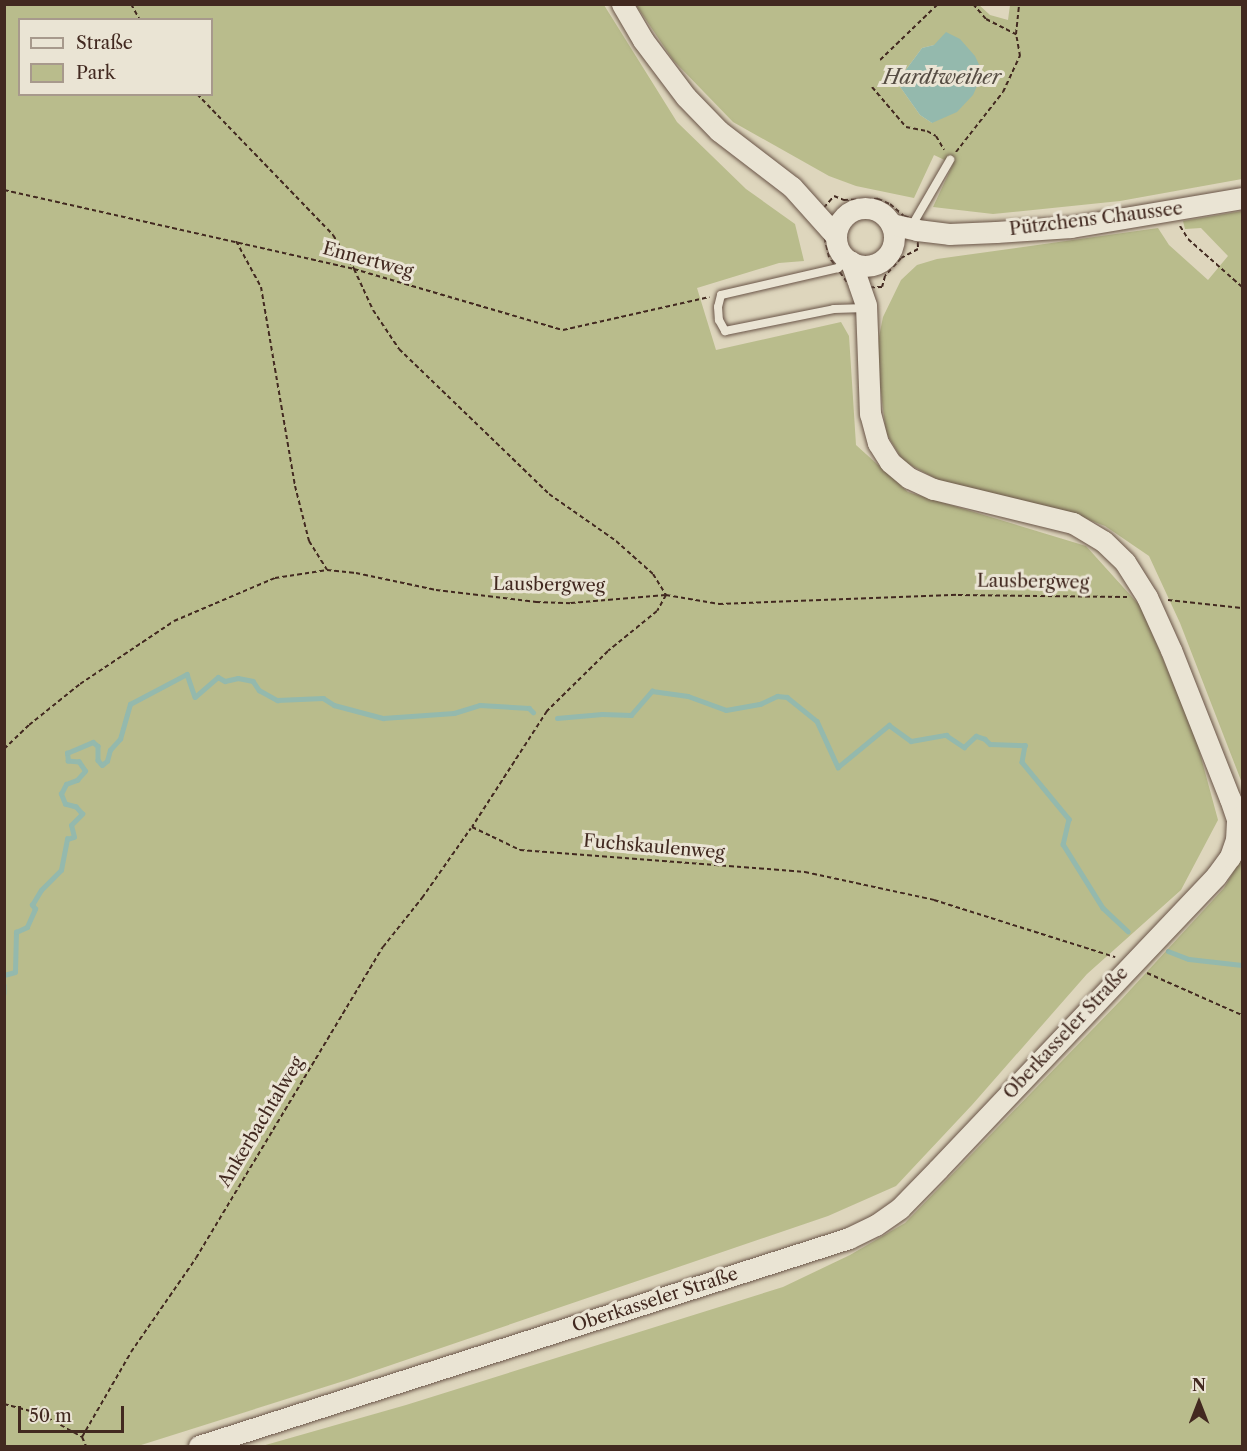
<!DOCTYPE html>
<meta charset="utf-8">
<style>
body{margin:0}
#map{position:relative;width:1247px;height:1451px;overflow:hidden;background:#ded6bd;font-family:"Libre Caslon Text",serif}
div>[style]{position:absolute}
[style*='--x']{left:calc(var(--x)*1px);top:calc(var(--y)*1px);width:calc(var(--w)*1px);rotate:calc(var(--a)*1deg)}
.green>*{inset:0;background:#b9bc8c}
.water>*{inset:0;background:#94b9ad}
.stream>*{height:4.5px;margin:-2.25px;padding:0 2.25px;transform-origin:2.25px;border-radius:2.25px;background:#94b9ad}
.path>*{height:2px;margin-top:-1px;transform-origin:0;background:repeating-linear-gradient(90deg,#422920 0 4.5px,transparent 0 7.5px)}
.roads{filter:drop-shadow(0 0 2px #695447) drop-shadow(0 0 2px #695447)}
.lane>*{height:8px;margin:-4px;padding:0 4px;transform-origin:4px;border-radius:4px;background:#eae4d4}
.secondary>*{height:21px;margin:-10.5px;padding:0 10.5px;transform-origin:10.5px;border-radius:10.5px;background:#eae4d4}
.secondary>.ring{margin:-10.5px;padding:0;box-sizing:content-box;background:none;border:21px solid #eae4d4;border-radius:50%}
span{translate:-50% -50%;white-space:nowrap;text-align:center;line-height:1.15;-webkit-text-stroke:6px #eae4d4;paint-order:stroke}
.street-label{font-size:18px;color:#422920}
.water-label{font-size:20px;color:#564d43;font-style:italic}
.frame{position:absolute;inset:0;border:6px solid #422920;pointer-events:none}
.legend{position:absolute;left:18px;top:18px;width:195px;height:78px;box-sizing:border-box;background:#eae4d4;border:2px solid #a7998c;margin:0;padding:8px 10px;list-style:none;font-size:18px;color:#422920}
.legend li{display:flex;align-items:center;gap:12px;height:30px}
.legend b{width:30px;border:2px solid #a7998c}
.north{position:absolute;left:1169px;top:1373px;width:60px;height:60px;-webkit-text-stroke:4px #eae4d4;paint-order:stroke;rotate:0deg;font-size:16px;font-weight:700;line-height:24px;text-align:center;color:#422920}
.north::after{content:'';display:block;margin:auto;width:21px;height:27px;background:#422920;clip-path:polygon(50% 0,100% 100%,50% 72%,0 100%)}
.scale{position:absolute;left:18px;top:1406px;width:106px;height:27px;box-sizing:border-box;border:3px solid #422920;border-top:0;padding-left:8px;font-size:18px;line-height:21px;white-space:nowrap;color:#422920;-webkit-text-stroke:4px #eae4d4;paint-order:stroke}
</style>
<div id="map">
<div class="green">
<div style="clip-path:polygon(evenodd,978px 4px,990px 15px,1008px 20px,1010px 5px,1242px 5px,1242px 179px,1120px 201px,993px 214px,933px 207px,953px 164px,934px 155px,914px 198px,856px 186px,829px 176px,733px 122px,673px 60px,636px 5px,978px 4px,934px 45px,932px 123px,920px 115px,896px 81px,895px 73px,905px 71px,922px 48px,934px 45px)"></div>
<div style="clip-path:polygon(evenodd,5px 5px,604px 5px,677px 122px,746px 189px,795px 224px,804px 261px,779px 263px,697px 288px,716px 350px,841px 322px,849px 336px,856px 445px,908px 492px,1086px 546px,1141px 607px,1195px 735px,1218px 820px,1181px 890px,1087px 974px,972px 1105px,896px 1186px,828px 1216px,350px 1379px,138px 1446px,5px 1446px,5px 5px,20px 20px,212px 20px,212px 94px,20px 94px,20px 20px)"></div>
<div style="clip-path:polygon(1242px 211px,1242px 783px,1180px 623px,1149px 556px,1105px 526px,1076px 515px,942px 482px,903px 461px,886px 433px,876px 352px,883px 317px,901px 280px,917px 265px,937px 259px,1158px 228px,1169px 245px,1208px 280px,1228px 256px,1201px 228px,1185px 229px,1183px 221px)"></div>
<div style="clip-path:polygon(1242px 857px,1242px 1446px,262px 1446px,406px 1405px,783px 1287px,850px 1255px,905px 1223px,1120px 1001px,1224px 888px)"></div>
</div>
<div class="water">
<div style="clip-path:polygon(946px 32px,960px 39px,975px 56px,983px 73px,973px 95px,957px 112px,932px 123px,920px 115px,896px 81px,895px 72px,905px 71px,922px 48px,934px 45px)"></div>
</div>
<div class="stream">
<div style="--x:557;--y:718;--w:45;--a:-5.1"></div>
<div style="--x:602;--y:714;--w:29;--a:2"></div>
<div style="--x:631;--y:715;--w:32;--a:-49"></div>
<div style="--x:652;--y:691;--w:36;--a:8"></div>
<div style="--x:688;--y:696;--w:40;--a:20.2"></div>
<div style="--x:726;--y:710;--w:35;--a:-10"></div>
<div style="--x:760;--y:704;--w:19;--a:-25"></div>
<div style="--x:777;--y:696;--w:10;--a:6"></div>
<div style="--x:787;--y:697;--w:38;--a:39"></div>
<div style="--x:817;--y:721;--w:51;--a:65.5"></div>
<div style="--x:838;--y:767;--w:66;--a:-39.5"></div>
<div style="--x:889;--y:725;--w:27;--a:36"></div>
<div style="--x:911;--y:741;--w:36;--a:-10"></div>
<div style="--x:946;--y:735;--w:22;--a:34"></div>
<div style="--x:964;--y:747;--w:16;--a:-43"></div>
<div style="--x:976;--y:736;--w:9;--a:18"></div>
<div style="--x:985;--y:739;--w:7;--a:45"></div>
<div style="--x:990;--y:744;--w:35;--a:2"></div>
<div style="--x:1025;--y:745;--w:17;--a:100"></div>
<div style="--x:1022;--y:762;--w:74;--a:50.5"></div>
<div style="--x:1069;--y:819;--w:26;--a:103"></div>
<div style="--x:1063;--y:844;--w:75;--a:58"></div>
<div style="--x:1103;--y:908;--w:34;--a:43"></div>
<div style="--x:1168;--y:951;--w:22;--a:21"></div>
<div style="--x:1189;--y:959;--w:53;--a:6.5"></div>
<div style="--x:4;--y:975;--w:11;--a:-15"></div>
<div style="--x:15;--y:972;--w:40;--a:-88.6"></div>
<div style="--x:16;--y:932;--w:12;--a:-24"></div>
<div style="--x:27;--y:927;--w:20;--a:-66"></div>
<div style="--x:35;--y:909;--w:5;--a:-127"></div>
<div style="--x:32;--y:905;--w:17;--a:-59"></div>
<div style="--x:41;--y:890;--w:28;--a:-45"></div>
<div style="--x:61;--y:870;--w:32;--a:-79"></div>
<div style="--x:67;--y:839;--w:7;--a:-16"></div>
<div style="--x:74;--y:837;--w:12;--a:-104"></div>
<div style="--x:71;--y:825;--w:16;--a:-45"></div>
<div style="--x:82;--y:814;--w:9;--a:-131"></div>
<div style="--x:76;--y:807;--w:11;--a:-165"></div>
<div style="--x:65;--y:804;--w:11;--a:-112"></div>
<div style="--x:61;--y:794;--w:11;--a:-63"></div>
<div style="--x:66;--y:784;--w:12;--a:-20"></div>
<div style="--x:77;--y:780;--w:12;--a:-48"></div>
<div style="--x:85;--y:771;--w:11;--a:-124"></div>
<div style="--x:79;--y:762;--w:11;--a:-175"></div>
<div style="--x:68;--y:761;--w:8;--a:-97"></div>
<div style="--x:67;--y:753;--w:28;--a:-23"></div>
<div style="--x:93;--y:742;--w:6;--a:39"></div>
<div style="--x:98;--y:746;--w:14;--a:90"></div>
<div style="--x:98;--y:760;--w:6;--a:51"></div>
<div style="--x:102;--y:765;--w:6;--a:-39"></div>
<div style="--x:107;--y:761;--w:11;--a:-75"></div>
<div style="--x:110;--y:750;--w:15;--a:-48"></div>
<div style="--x:120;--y:739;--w:36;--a:-74"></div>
<div style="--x:130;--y:704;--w:64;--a:-27.8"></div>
<div style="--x:187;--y:674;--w:24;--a:71"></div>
<div style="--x:195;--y:697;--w:30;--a:-41"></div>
<div style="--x:218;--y:677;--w:8;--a:30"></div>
<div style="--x:225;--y:681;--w:13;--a:-13"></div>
<div style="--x:238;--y:678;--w:15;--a:11"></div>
<div style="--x:253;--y:681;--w:11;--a:56"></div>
<div style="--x:259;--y:690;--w:21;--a:29"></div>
<div style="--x:277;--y:700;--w:46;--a:-2.5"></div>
<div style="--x:323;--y:698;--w:13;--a:32"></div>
<div style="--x:334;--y:705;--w:51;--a:14.9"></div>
<div style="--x:383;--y:718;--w:71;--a:-4"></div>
<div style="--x:454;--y:713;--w:27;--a:-17"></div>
<div style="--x:480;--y:705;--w:49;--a:3.5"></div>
<div style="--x:529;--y:708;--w:6;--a:45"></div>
<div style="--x:4;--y:985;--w:8;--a:90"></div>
</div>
<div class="path">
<div style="--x:131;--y:4;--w:18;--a:61"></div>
<div style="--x:973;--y:4;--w:20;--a:49"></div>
<div style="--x:986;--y:19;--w:34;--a:27"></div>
<div style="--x:880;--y:60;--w:81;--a:-44"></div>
<div style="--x:872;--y:87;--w:52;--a:49.6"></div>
<div style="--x:906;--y:127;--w:21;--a:11"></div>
<div style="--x:927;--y:131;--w:10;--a:29"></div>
<div style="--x:936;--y:136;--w:16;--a:60"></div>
<div style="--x:197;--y:94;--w:196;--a:46"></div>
<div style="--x:333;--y:235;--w:40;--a:58"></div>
<div style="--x:354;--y:269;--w:45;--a:65.1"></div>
<div style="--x:373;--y:310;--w:47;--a:56.3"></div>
<div style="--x:399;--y:349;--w:209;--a:44"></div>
<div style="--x:549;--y:494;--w:82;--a:35"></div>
<div style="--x:616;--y:541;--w:50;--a:41.7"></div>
<div style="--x:653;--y:574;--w:25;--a:58"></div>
<div style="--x:666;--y:595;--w:18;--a:119"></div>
<div style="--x:657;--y:611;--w:63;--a:140.8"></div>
<div style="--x:608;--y:651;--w:86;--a:135.5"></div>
<div style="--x:547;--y:711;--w:138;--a:122.9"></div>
<div style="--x:472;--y:827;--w:53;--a:25.6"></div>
<div style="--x:520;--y:850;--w:286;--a:4.4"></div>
<div style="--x:805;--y:872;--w:132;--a:12.2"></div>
<div style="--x:934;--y:900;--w:190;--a:17.5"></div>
<div style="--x:956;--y:152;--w:76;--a:-51.9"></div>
<div style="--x:1003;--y:92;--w:40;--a:-65"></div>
<div style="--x:1020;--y:56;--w:22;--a:-100"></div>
<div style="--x:1016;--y:34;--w:30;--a:-84"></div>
<div style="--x:4;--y:190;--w:359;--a:12.7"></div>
<div style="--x:354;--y:269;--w:218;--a:16.3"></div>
<div style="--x:563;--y:330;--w:150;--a:-12.7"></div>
<div style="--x:834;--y:196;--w:11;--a:22"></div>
<div style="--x:844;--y:200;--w:34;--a:-2"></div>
<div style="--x:878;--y:199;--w:13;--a:23"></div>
<div style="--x:890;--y:204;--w:18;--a:41"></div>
<div style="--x:904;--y:216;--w:14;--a:17"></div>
<div style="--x:917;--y:220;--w:29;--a:88"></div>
<div style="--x:918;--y:249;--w:19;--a:152"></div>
<div style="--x:901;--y:258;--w:24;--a:132"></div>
<div style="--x:885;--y:276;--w:11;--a:105"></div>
<div style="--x:882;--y:287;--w:31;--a:178"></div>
<div style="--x:851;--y:288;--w:38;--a:-125"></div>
<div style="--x:829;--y:257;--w:31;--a:-103"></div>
<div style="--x:822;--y:227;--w:11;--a:-135"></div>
<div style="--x:814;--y:219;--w:30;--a:-49"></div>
<div style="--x:1180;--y:226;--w:15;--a:58"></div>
<div style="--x:1188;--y:239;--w:72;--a:41.6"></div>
<div style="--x:236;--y:241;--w:52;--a:61.5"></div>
<div style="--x:261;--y:287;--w:202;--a:80.3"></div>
<div style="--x:295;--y:486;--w:57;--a:75.7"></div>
<div style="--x:309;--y:541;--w:34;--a:58"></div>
<div style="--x:1168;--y:600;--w:74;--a:6.2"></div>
<div style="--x:4;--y:749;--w:35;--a:-44"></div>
<div style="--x:29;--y:725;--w:65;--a:-38.8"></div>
<div style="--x:80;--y:684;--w:113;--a:-33.8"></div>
<div style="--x:174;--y:621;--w:110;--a:-23.1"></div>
<div style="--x:275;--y:578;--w:53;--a:-8.7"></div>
<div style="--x:327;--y:570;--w:29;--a:6"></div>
<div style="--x:356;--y:573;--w:82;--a:12"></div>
<div style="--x:436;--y:590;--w:101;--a:6.8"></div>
<div style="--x:536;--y:602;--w:35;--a:2"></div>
<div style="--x:571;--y:603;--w:95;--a:-4.8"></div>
<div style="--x:666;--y:595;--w:54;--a:9.6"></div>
<div style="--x:719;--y:604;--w:239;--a:-2.2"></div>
<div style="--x:958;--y:595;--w:169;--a:0.7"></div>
<div style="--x:1147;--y:973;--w:104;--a:23.9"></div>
<div style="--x:4;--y:1404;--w:38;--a:15"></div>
<div style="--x:41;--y:1414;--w:47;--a:29.3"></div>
<div style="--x:82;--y:1437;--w:10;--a:66"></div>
<div style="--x:82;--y:1437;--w:98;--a:-60"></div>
<div style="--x:131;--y:1352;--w:114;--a:-55.3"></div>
<div style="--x:196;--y:1258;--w:363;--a:-59"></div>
<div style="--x:383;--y:947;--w:63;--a:-51.5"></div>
<div style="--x:422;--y:898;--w:85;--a:-55"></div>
</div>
<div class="roads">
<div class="lane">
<div style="--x:911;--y:227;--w:78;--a:-59.8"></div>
<div style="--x:847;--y:259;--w:13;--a:135"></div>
<div style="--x:838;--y:268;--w:120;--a:167"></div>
<div style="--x:721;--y:295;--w:12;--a:104"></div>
<div style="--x:718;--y:307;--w:13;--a:86"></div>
<div style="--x:719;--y:320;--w:13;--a:61"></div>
<div style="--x:725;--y:331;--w:111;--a:-11.4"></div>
<div style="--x:834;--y:309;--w:32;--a:-2"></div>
</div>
<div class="secondary">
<div style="--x:622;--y:4;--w:42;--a:59.7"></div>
<div style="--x:643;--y:40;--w:71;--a:53"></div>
<div style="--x:686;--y:97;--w:47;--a:45.9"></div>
<div style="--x:719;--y:131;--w:92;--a:37.5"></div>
<div style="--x:792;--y:187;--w:66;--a:48.1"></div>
<div class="ring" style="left:836px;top:208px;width:37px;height:37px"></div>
<div style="--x:891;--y:224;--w:27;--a:13"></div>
<div style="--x:917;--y:230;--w:32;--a:7"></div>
<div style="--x:949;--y:234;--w:47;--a:-2.4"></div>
<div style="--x:996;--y:232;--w:75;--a:-3.8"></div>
<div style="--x:1071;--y:227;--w:173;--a:-9.6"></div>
<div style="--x:199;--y:1446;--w:682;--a:-17.74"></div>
<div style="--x:849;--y:1238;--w:30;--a:-26"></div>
<div style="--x:876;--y:1225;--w:29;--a:-35"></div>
<div style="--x:900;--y:1208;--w:54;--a:-45.7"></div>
<div style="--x:938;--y:1169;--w:404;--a:-46.5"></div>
<div style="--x:1216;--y:876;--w:24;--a:-54"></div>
<div style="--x:1230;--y:857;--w:18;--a:-71"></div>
<div style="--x:1236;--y:840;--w:21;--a:-87"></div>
<div style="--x:1237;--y:819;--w:21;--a:-109"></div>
<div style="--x:1230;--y:799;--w:160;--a:-111.6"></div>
<div style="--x:1171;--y:650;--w:58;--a:-114.4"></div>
<div style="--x:1147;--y:597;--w:41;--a:-122.2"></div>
<div style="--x:1125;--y:562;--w:30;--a:-136"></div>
<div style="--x:1103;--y:541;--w:35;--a:-149"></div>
<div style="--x:1073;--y:523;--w:144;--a:-166.3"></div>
<div style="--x:933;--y:489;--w:26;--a:-155"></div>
<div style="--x:909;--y:478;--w:25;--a:-140"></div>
<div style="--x:890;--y:462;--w:22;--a:-122"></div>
<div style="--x:878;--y:443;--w:30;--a:-105"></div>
<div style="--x:870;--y:414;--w:109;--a:-92.1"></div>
<div style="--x:866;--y:305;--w:46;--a:-109.2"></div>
</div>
</div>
<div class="street-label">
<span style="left:1096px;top:219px;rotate:-7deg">Pützchens Chaussee</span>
<span style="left:368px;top:260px;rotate:15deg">Ennertweg</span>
<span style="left:1033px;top:582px;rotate:1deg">Lausbergweg</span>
<span style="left:549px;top:585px;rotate:1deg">Lausbergweg</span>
<span style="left:654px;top:847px;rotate:5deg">Fuchskaulenweg</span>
<span style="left:1066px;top:1033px;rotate:-47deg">Oberkasseler Straße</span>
<span style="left:261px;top:1122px;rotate:-59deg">Ankerbachtalweg</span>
<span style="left:655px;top:1300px;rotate:-18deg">Oberkasseler Straße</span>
</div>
<div class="water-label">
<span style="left:942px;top:77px">Hardtweiher</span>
</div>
<div class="frame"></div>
<ul class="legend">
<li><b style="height:8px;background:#eae4d4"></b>Straße</li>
<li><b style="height:16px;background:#b9bc8c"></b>Park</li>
</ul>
<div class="north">N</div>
<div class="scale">50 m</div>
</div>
